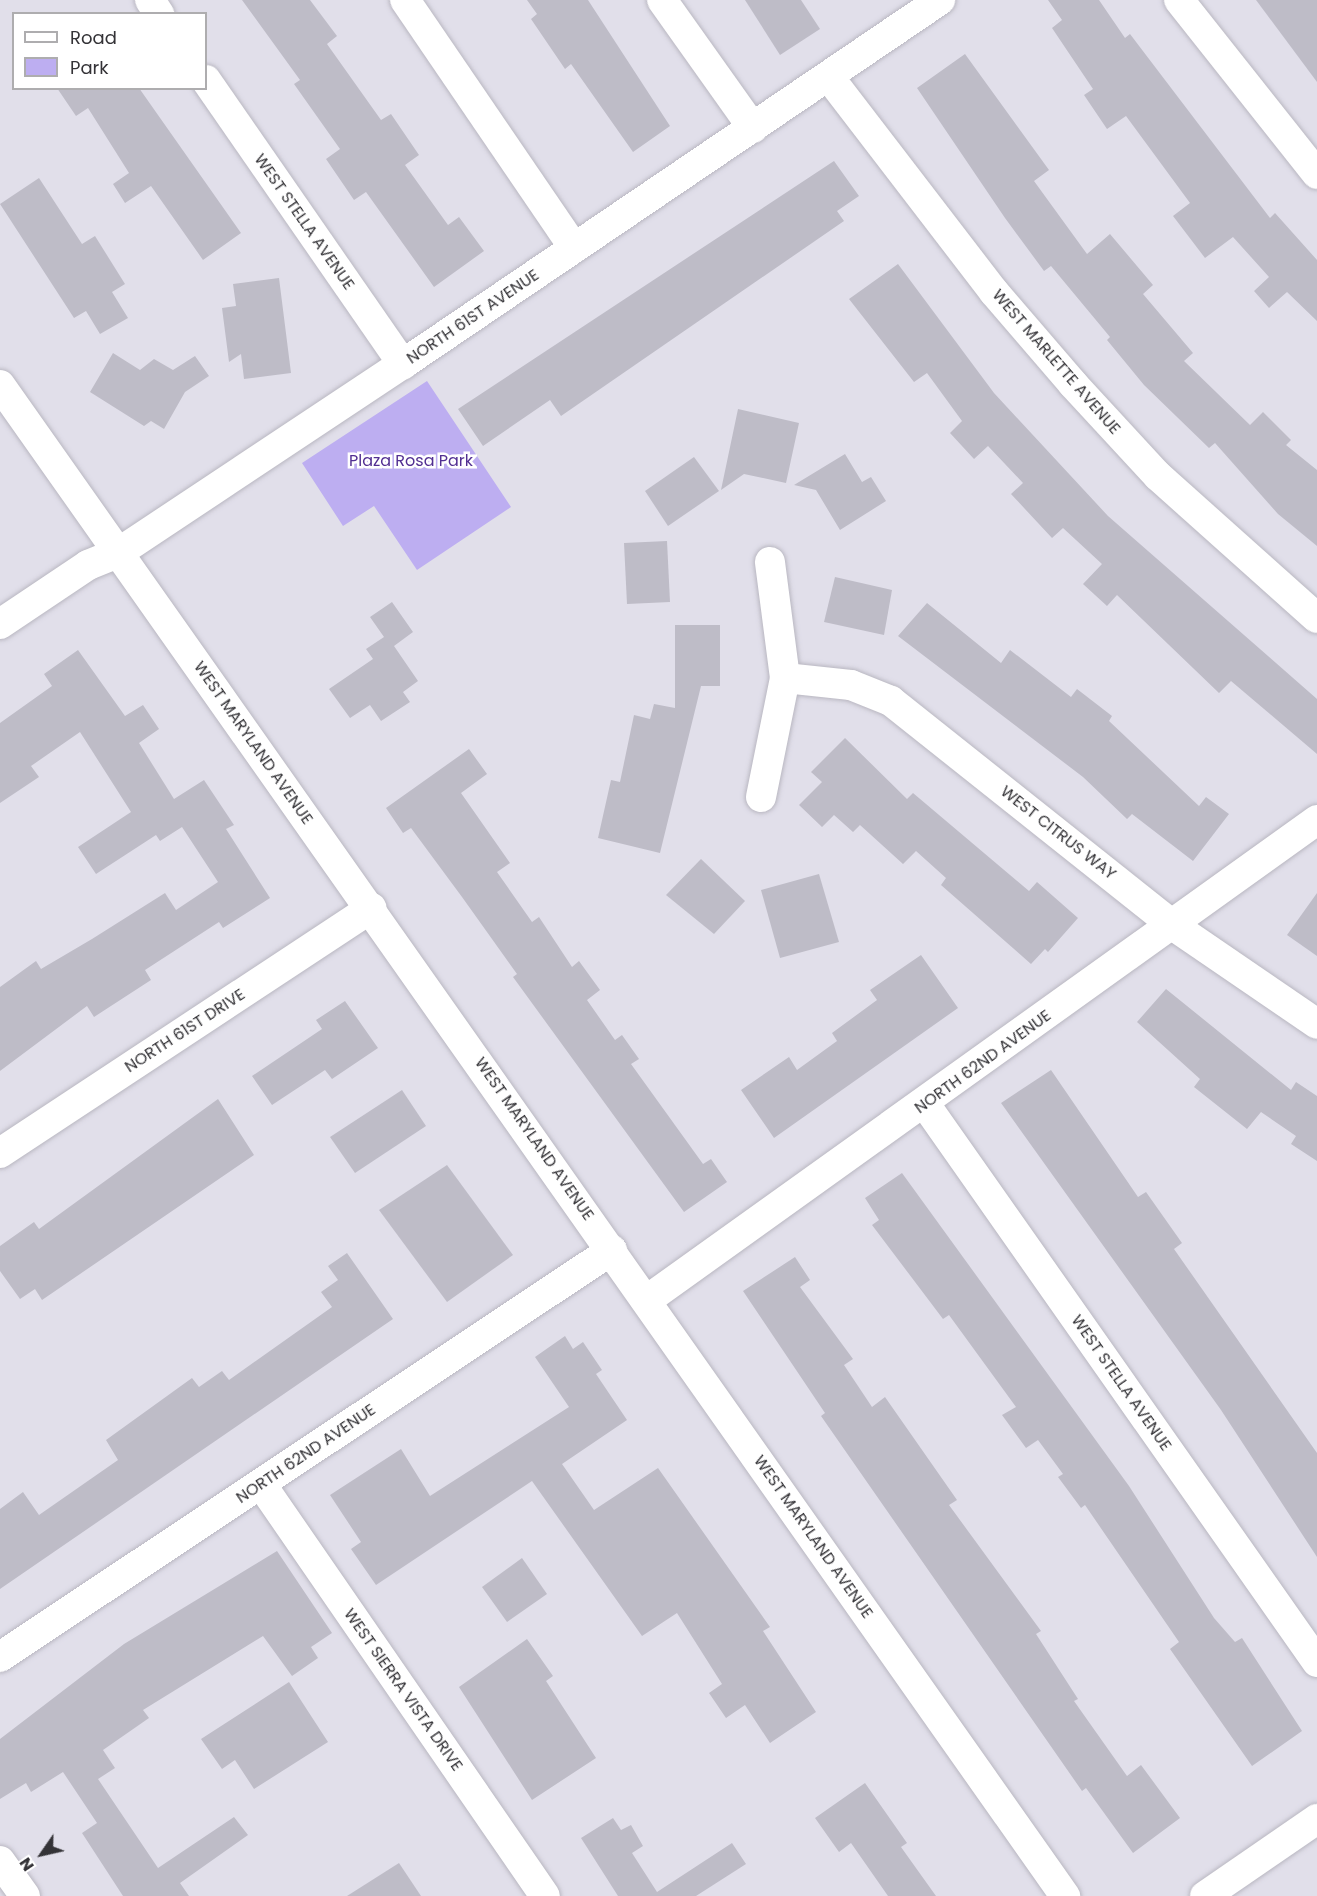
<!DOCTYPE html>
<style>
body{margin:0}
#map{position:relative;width:1317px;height:1896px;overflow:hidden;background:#e1dfea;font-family:Poppins,sans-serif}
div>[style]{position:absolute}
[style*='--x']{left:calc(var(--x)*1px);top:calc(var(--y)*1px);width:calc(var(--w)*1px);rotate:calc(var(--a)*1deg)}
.green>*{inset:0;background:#bdaef1}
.building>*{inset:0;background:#bebcc7}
.roads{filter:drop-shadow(0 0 2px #b9b7c1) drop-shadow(0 0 2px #b9b7c1)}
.minor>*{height:30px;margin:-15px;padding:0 15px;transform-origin:15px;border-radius:15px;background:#fff}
span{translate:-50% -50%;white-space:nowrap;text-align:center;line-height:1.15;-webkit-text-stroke:5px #fff;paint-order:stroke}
.street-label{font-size:16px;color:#343337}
.park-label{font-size:16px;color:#522f92}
.legend{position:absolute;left:12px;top:12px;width:195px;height:78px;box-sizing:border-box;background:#fff;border:2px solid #aeadaf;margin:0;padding:8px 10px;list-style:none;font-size:18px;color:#343337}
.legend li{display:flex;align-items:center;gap:12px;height:30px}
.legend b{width:30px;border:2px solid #aeadaf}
.north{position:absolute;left:12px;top:1824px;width:60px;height:60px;-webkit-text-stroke:4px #fff;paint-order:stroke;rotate:236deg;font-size:16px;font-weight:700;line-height:24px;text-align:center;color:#343337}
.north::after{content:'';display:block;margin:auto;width:21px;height:27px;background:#343337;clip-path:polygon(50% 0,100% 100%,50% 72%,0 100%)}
</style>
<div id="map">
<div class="green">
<div style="clip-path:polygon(427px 381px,511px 507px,417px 570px,374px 506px,343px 526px,302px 463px)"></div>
</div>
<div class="building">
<div style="clip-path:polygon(242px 0,310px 0,337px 36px,327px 44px,381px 120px,391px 114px,419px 155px,405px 165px,448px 225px,459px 217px,484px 251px,434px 287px,366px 192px,354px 200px,326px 159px,340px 149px,294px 84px,300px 80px)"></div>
<div style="clip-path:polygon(527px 0,588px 0,670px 126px,633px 152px,571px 64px,565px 69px,531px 19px,537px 14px)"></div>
<div style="clip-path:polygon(745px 0,801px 0,820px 29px,780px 55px)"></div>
<div style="clip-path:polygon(1048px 0,1099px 0,1125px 38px,1130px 34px,1270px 218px,1275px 213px,1317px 260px,1317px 321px,1287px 292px,1269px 308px,1254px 291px,1269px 277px,1233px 237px,1205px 258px,1173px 216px,1190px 203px,1126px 116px,1107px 129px,1084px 95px,1093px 89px,1052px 28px,1062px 20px)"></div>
<div style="clip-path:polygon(1256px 0,1317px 0,1317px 82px)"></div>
<div style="clip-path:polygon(965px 54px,1049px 170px,1034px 181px,1087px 254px,1110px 234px,1153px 285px,1143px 294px,1193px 353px,1184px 361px,1250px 425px,1263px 412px,1291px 440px,1286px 445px,1317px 470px,1317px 546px,1278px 514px,1215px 443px,1209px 448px,1144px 385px,1107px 340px,1110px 337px,1051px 266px,1044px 271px,1005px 218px,917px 88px)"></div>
<div style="clip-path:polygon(57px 88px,139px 88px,241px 233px,203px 260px,151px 186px,125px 203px,113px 184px,129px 173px,88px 108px,76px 116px)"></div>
<div style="clip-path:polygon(834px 161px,859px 196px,837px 211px,844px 221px,561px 416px,550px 400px,483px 446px,458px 409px)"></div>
<div style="clip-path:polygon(39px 178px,82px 244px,95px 236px,125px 284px,112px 292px,128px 318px,100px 334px,86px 311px,74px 318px,0 204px)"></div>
<div style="clip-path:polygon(898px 264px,994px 393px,1108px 516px,1317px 699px,1317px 754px,1231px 681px,1219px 693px,1117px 595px,1107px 606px,1083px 584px,1102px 564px,1063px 528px,1052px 538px,1011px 494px,1023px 483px,988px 446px,974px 459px,950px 433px,962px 421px,927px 373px,914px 382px,849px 299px)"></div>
<div style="clip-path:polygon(279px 278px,291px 373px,244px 379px,241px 354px,229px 362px,222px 308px,236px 306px,233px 284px)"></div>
<div style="clip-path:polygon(113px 353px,140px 370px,154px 359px,173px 370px,195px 356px,209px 376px,185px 392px,164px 429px,151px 421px,144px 426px,90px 392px)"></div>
<div style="clip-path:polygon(738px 409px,799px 423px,786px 483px,744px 474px,721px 490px)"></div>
<div style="clip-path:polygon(845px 454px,862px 482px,871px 477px,886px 501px,840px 530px,816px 490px,794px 485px)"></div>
<div style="clip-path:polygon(694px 457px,719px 491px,668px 526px,645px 491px)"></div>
<div style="clip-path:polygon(667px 541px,670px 602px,627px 604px,624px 543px)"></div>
<div style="clip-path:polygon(835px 577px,892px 590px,884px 635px,824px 622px)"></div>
<div style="clip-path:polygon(392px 602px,413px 632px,394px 646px,418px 681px,403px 692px,410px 702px,381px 721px,370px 705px,350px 718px,329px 689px,373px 659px,366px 649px,384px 637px,370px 617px)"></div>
<div style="clip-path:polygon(927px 603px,1001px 663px,1010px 650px,1071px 697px,1077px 689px,1112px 716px,1109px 721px,1199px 806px,1206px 797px,1229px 814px,1193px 861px,1132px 814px,1127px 819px,1083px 777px,898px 636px)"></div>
<div style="clip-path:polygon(675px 625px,720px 625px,720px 686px,701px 686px,660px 853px,598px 838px,611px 780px,620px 782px,634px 715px,650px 719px,654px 704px,675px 708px)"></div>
<div style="clip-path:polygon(78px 650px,125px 716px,143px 705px,159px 729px,139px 743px,174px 799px,204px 780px,234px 825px,226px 829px,270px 898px,223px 928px,219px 922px,145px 970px,151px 980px,94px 1017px,87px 1006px,0 1071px,0 987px,36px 961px,41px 969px,92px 939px,165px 893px,176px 910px,218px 882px,182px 827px,160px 841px,156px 835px,96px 874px,78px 847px,131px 812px,80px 732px,31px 766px,39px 777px,0 803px,0 723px,52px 686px,44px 674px)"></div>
<div style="clip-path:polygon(845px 738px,907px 799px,913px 793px,1029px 891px,1037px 882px,1078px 918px,1048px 952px,1045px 949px,1031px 964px,941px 885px,946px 878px,916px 851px,903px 864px,860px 825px,853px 832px,834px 815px,822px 827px,799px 805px,822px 782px,811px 772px)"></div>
<div style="clip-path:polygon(469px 749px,487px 774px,461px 793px,510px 863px,497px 872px,532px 922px,539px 917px,572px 967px,579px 961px,600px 990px,587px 1000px,615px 1040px,622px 1035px,639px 1059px,631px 1064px,703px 1164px,711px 1159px,727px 1182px,684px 1212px,513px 977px,517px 974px,462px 897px,411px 828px,403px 833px,386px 808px)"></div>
<div style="clip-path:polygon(701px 859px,745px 901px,714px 934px,666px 895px)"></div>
<div style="clip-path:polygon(819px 874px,839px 942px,780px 958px,761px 890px)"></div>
<div style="clip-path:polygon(1317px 893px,1317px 956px,1287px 935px)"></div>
<div style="clip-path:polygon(921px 955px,958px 1008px,774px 1138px,741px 1090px,789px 1057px,797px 1070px,837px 1041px,832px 1033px,877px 1000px,870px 990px)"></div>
<div style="clip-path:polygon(1166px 989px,1291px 1090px,1296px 1082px,1317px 1096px,1317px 1161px,1291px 1144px,1296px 1136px,1261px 1112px,1247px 1129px,1194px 1087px,1200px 1079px,1137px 1022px)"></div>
<div style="clip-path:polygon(345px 1001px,378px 1048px,332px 1079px,325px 1070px,272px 1105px,252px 1076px,322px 1029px,316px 1020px)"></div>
<div style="clip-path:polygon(1051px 1070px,1138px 1197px,1146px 1192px,1182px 1243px,1174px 1249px,1317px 1453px,1317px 1557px,1221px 1410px,1001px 1103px)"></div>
<div style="clip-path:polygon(402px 1090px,426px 1126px,355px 1173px,330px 1137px)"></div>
<div style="clip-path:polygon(218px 1099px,254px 1155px,42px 1300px,35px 1289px,20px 1299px,0 1271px,0 1246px,34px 1222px,39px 1229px)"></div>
<div style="clip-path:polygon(447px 1165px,513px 1255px,447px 1302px,379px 1210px)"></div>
<div style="clip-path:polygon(902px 1173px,1129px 1486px,1214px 1618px,1235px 1642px,1242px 1638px,1302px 1731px,1252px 1766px,1170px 1649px,1179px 1642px,1085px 1505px,1081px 1508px,1058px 1477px,1063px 1474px,1038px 1440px,1026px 1448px,1002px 1415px,1016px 1407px,949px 1315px,943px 1319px,872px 1225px,879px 1220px,865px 1198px)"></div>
<div style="clip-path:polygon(347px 1253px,393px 1319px,0 1589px,0 1509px,23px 1492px,39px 1515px,118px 1460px,106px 1440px,192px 1378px,199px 1387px,222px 1371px,229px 1380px,332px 1307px,321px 1292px,338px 1280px,328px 1266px)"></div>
<div style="clip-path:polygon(795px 1257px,810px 1280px,800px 1287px,853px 1359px,844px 1365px,872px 1407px,885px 1397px,957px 1500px,949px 1505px,1041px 1631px,1036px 1634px,1078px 1699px,1074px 1701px,1127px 1776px,1141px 1765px,1180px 1818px,1133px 1853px,1086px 1788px,1082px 1791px,821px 1416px,825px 1413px,743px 1291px)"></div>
<div style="clip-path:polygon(565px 1336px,573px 1349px,583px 1342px,602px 1370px,596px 1374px,627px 1420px,562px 1464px,594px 1510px,658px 1468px,770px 1627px,763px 1631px,816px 1712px,770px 1743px,745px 1705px,726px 1718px,709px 1693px,722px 1684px,677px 1613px,642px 1636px,532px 1481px,376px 1585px,351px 1549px,361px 1542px,330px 1495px,401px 1449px,430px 1496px,569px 1407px,535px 1357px)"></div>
<div style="clip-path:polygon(277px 1551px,332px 1633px,311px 1647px,318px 1658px,292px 1676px,263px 1636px,143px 1710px,149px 1718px,103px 1750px,115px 1768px,98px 1779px,158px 1868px,234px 1817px,248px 1835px,180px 1883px,189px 1896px,123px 1896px,82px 1833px,97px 1823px,63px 1772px,31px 1792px,26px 1783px,0 1799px,0 1739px,124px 1644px)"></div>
<div style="clip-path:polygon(522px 1558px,547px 1594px,507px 1622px,482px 1587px)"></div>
<div style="clip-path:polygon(527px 1639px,553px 1676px,546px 1681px,596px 1758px,532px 1800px,459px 1687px)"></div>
<div style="clip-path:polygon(289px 1682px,328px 1742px,254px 1789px,235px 1760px,222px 1769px,201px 1739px)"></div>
<div style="clip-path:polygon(865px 1783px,907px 1843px,901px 1847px,936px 1896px,888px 1896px,851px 1843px,839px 1852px,815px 1818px)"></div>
<div style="clip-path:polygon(613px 1818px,621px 1830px,631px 1825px,643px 1846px,632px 1853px,657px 1892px,732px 1843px,746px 1864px,696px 1896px,618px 1896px,581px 1838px)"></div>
<div style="clip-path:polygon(399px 1863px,421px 1896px,347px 1896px)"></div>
</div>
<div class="roads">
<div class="minor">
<div style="--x:150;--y:0;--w:17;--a:57"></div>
<div style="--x:405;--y:0;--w:300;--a:55.7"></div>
<div style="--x:662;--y:0;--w:157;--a:54.6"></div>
<div style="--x:1179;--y:0;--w:222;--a:51.6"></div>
<div style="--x:829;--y:77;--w:271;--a:52.5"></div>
<div style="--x:994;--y:292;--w:121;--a:49.3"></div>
<div style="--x:1073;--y:384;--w:125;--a:47.3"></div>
<div style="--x:1158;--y:476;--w:213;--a:41.8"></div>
<div style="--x:206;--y:80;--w:346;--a:55.3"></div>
<div style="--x:0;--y:385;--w:1849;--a:54.82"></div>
<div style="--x:0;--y:624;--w:106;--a:-33.8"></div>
<div style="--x:88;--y:565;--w:32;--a:-22"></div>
<div style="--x:118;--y:553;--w:342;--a:-33.6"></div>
<div style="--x:403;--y:364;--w:649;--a:-34.13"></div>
<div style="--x:785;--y:678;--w:66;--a:6.1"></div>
<div style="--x:851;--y:685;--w:43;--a:21.8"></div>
<div style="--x:891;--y:701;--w:362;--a:38.5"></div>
<div style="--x:1174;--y:926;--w:173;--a:34.4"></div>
<div style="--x:761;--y:797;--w:121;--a:-78.6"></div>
<div style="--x:785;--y:678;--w:117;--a:-97.4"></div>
<div style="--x:925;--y:1104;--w:682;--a:54.91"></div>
<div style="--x:0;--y:1153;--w:445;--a:-33.4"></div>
<div style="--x:647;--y:1300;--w:824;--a:-35.62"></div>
<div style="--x:261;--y:1484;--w:500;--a:55.42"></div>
<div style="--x:0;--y:1657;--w:735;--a:-33.63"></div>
<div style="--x:0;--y:1861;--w:43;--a:54.5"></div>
<div style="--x:1205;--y:1896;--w:136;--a:-34.5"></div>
</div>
</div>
<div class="street-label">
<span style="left:304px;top:222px;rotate:55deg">WEST STELLA AVENUE</span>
<span style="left:473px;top:317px;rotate:-34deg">NORTH 61ST AVENUE</span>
<span style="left:1056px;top:362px;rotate:49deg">WEST MARLETTE AVENUE</span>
<span style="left:253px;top:743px;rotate:55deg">WEST MARYLAND AVENUE</span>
<span style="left:1058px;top:833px;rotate:38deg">WEST CITRUS WAY</span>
<span style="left:185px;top:1031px;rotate:-33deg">NORTH 61ST DRIVE</span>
<span style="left:983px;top:1062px;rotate:-36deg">NORTH 62ND AVENUE</span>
<span style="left:534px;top:1139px;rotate:55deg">WEST MARYLAND AVENUE</span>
<span style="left:1121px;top:1383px;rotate:55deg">WEST STELLA AVENUE</span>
<span style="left:306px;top:1454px;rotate:-34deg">NORTH 62ND AVENUE</span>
<span style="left:813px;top:1537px;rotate:55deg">WEST MARYLAND AVENUE</span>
<span style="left:403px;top:1690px;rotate:55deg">WEST SIERRA VISTA DRIVE</span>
</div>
<div class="park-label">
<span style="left:411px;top:461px">Plaza Rosa Park</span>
</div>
<ul class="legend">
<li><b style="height:8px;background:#fff"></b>Road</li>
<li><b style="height:16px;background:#bdaef1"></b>Park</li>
</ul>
<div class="north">N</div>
</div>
